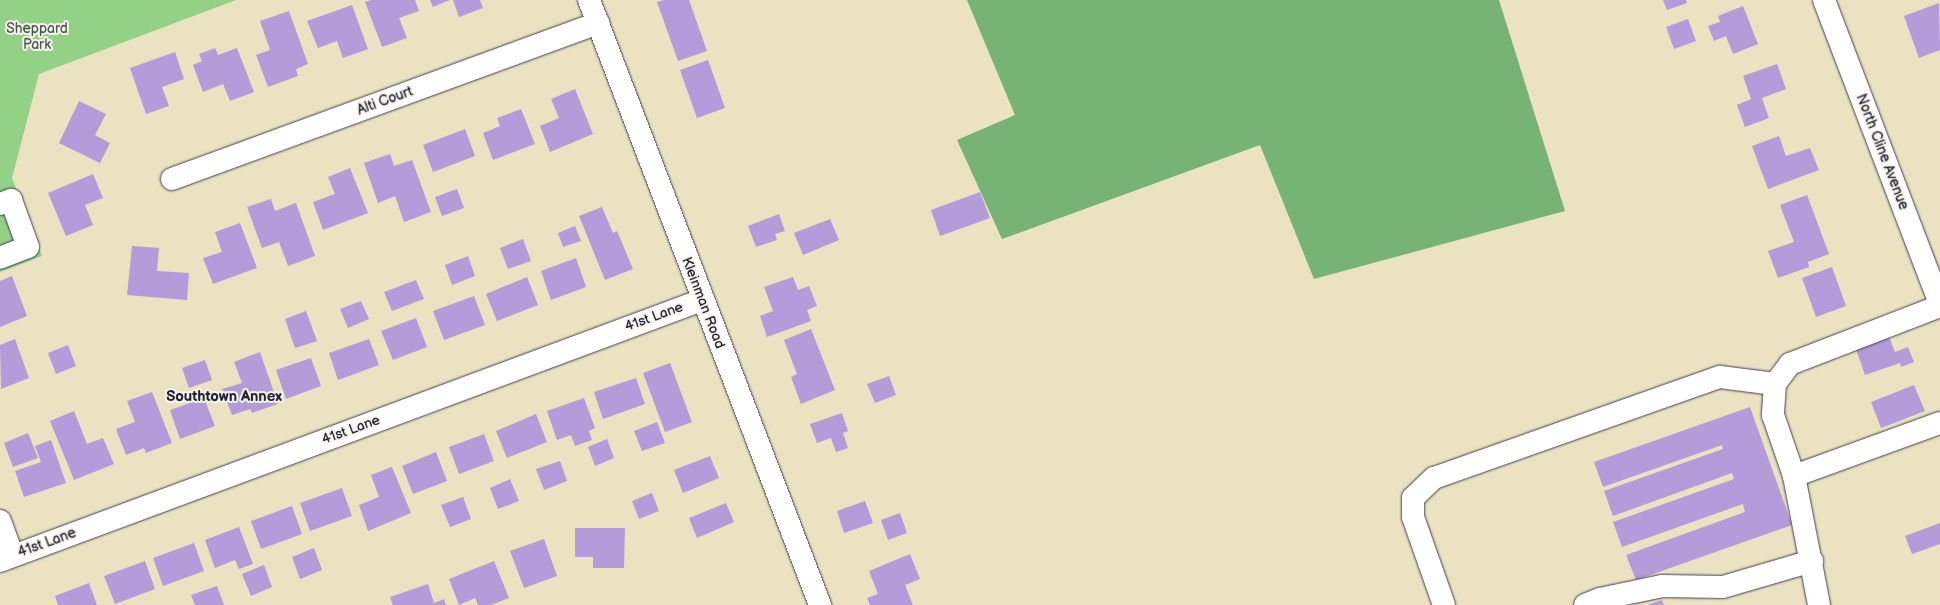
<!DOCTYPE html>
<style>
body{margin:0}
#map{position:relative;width:1940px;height:605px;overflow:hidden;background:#eae2c0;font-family:"Balsamiq Sans",sans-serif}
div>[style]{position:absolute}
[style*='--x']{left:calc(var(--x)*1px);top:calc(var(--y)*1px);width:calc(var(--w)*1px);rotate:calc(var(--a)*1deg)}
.green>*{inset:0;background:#93d187}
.forest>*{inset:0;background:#76b374}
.building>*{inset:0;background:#b49bda}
.roads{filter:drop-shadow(0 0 1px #403f4f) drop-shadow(0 0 1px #403f4f)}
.minor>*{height:22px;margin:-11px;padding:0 11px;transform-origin:11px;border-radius:11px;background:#fff}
span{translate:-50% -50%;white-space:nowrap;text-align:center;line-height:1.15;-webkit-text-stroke:4px #f7f3e8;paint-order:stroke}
.park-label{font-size:14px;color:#445752}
.street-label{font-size:14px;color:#22223b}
.neighbourhood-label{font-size:15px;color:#22223b;font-weight:700}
</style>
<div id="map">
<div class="green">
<div style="clip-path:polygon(0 0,236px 0,39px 74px,12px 178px,42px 256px,0 272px)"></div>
</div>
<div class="forest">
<div style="clip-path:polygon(967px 0,1499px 0,1565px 211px,1314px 279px,1260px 145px,1002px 239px,957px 140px,1015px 115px)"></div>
</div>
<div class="building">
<div style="clip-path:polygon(371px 0,415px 0,419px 11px,399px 18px,407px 38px,382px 47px,365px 2px)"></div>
<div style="clip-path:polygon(430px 0,450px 0,433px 7px)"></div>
<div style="clip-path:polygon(453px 0,480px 0,483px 8px,459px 17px)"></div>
<div style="clip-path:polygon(664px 0,689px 0,707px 51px,678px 61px,657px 2px)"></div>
<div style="clip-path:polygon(1663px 0,1686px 0,1687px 3px,1667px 10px)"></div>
<div style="clip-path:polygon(1939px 3px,1940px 50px,1919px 58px,1904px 16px)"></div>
<div style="clip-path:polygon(352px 5px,368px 49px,343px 58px,337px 41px,318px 48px,307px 21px)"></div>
<div style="clip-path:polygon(1743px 6px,1758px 44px,1733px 54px,1726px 36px,1714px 41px,1708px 26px,1720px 22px,1718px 16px)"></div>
<div style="clip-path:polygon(289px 11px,308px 64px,296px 69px,298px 76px,268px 87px,256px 55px,270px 50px,260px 21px)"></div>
<div style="clip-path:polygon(1688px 19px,1696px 41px,1674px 49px,1666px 27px)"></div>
<div style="clip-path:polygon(215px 48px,218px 55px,237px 48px,254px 92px,230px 101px,223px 84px,203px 92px,193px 65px,202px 61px,199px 54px)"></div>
<div style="clip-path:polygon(175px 52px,184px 79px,162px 87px,169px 106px,146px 114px,130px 68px)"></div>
<div style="clip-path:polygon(708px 60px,725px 108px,697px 118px,680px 70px)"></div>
<div style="clip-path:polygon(1777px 64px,1786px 89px,1762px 98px,1769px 118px,1745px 127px,1737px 105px,1751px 99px,1743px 76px)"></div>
<div style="clip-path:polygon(575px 89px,593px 134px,550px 152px,540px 126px,559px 118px,551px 99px)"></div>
<div style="clip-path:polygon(79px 101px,106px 114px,95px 135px,110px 143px,100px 163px,59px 143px)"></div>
<div style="clip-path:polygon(521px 109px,535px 144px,493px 160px,483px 133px,500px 126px,497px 118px)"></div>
<div style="clip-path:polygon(465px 129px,475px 156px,433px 172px,423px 145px)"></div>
<div style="clip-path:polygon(1779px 136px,1786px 156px,1810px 148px,1819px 170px,1768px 189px,1752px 146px)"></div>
<div style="clip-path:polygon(390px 154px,394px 166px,412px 160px,431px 212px,404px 222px,395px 196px,378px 203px,364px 163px)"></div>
<div style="clip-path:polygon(350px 168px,368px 213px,323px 230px,313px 202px,335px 194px,328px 177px)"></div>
<div style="clip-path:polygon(93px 174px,103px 198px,85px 205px,93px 225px,66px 236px,48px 193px)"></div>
<div style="clip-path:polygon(457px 189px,464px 208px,442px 216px,435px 197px)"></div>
<div style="clip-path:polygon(980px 192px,990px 218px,940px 236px,931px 210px)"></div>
<div style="clip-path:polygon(1807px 195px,1829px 254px,1808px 262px,1809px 267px,1778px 278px,1768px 251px,1794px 242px,1780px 205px)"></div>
<div style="clip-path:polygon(271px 199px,275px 211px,296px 203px,315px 256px,288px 266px,279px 242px,262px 248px,247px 207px)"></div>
<div style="clip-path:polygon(602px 207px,613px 233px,617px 231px,633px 269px,605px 280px,579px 216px)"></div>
<div style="clip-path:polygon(779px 214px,785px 231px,775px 234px,777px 240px,756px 247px,748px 226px)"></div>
<div style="clip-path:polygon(830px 219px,839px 240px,803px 255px,794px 233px)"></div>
<div style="clip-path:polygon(240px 223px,257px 268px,213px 284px,203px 258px,222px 252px,215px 232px)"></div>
<div style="clip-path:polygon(575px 226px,581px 241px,563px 247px,558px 233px)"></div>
<div style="clip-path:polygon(523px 239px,531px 261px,508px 269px,500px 248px)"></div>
<div style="clip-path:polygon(132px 246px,159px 248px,157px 271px,189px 273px,187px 300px,127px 295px)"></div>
<div style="clip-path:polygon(468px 256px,475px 276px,452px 285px,445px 265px)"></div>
<div style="clip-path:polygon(576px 258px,586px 287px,551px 300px,541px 271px)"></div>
<div style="clip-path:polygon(1832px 267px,1846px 306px,1816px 317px,1802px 278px)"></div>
<div style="clip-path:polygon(12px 276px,27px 316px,0 327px,0 281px)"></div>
<div style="clip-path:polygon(527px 277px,538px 305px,497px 321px,486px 294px)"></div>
<div style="clip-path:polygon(793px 277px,798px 290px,809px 286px,817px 306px,807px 310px,811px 321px,767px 337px,760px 316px,773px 311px,764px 287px)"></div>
<div style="clip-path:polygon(416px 280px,424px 299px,392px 311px,384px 292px)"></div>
<div style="clip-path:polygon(474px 296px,485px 325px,444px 340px,433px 311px)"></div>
<div style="clip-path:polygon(361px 301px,369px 319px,348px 328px,340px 309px)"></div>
<div style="clip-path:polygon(306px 311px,317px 341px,295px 348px,285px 319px)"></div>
<div style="clip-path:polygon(416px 318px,427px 347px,393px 360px,381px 331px)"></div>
<div style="clip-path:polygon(811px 329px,835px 390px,801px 404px,791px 377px,797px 374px,784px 340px)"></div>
<div style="clip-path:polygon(1889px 337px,1895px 352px,1908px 347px,1914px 362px,1901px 367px,1900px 363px,1865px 375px,1856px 349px)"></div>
<div style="clip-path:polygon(15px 339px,29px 378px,1px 389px,0 345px)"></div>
<div style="clip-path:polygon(369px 339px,379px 365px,338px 380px,329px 353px)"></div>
<div style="clip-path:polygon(68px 345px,76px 366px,56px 374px,48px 353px)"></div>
<div style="clip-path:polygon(260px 352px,278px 404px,252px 413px,250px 409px,232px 415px,222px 389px,242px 383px,234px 362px)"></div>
<div style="clip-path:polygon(311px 358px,321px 386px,286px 399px,276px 370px)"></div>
<div style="clip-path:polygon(205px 360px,212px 380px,189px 388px,182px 368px)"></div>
<div style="clip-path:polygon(670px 363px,692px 422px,665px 432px,643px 373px)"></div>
<div style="clip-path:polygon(889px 376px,896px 395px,875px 403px,867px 384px)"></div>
<div style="clip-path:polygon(636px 378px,645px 404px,603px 419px,594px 392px)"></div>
<div style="clip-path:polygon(1914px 385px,1925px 411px,1881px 428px,1871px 402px)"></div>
<div style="clip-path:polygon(152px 392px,172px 443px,146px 453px,144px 448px,126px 455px,116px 429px,135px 422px,127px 401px)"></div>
<div style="clip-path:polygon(204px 398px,215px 426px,180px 439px,170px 410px)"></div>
<div style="clip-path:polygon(584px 398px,595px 428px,589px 431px,592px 440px,575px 446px,571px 435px,557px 440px,547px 411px)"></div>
<div style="clip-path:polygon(1750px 407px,1792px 525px,1636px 580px,1626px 555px,1745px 512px,1743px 504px,1622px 547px,1613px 522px,1734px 479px,1732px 473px,1613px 516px,1604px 491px,1723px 449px,1722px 445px,1603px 487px,1594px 462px)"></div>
<div style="clip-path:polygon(74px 411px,87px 444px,103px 438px,114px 464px,74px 480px,50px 421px)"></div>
<div style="clip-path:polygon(842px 413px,848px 431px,843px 433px,848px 448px,836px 452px,831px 438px,817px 443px,810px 424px)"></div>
<div style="clip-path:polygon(536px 414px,547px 442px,507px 458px,496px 431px)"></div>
<div style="clip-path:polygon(657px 422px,665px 443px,642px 451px,634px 431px)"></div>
<div style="clip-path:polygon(28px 433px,38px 458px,13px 467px,4px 443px)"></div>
<div style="clip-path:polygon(484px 434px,494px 461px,459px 474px,449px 447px)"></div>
<div style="clip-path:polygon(607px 439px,614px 458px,595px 466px,588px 447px)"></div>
<div style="clip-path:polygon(51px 440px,66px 483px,24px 497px,15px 471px,41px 462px,35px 446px)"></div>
<div style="clip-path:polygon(436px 452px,447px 481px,413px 494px,402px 466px)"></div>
<div style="clip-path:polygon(710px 456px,719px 478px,683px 493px,674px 470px)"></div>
<div style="clip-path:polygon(560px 461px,567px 481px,544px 490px,536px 469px)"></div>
<div style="clip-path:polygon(392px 467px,411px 513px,368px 531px,359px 505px,379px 497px,371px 475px)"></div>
<div style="clip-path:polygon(510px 479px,519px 501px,498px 509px,490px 488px)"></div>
<div style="clip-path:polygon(342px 488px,352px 516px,310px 531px,300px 503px)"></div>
<div style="clip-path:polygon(652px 493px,659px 511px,639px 519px,632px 501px)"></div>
<div style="clip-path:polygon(463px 497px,471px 519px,450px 527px,441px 505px)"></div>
<div style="clip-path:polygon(865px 501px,873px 523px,844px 533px,837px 511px)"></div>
<div style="clip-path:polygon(726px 503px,734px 522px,697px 538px,689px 518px)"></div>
<div style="clip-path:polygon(292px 506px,302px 534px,261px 549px,251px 521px)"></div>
<div style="clip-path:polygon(900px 513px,907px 533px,888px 540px,881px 520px)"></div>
<div style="clip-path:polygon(1940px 523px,1940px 544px,1912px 554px,1905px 536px)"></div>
<div style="clip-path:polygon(239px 527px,253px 564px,239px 569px,235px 560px,215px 568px,205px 540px)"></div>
<div style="clip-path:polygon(575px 528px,625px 528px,624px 568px,593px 568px,593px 557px,575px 557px)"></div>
<div style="clip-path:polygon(544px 539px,557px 576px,524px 588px,510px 551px)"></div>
<div style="clip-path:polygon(194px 543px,204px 571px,163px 586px,153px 558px)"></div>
<div style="clip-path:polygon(314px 548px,322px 570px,300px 579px,292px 557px)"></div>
<div style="clip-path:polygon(910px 554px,920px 579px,905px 585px,913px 605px,870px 605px,867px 598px,878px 594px,869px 571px)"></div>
<div style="clip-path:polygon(145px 561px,155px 589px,115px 604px,104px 576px)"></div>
<div style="clip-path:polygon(494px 561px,509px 598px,491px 605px,478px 605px,475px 598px,459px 605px,449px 579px)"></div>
<div style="clip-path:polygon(264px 565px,272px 587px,251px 596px,242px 574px)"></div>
<div style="clip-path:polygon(89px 583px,97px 605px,58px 605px,55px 596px)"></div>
<div style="clip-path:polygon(428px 584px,434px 603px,444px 599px,446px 605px,393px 605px,390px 597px)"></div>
<div style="clip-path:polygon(217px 586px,224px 605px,195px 605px,191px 595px)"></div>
<div style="clip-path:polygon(1662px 600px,1664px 605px,1647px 605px)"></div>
</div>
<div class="roads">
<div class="minor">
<div style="--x:589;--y:0;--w:648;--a:69.1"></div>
<div style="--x:1824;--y:0;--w:324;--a:69.1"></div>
<div style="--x:172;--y:179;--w:454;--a:-20.1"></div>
<div style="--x:0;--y:204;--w:12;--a:-20"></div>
<div style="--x:11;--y:200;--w:50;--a:70.1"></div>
<div style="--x:28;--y:247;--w:30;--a:159"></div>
<div style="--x:1940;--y:306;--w:161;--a:158.9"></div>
<div style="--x:1790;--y:364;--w:25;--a:127"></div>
<div style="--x:1775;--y:384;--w:31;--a:94"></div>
<div style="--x:1773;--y:415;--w:65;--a:71"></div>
<div style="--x:1794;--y:476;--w:155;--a:-20"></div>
<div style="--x:1794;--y:476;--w:131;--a:79"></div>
<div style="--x:0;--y:521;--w:37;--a:70"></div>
<div style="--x:0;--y:561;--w:749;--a:-20.39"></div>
<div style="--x:1444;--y:605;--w:93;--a:-109.4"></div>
<div style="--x:1413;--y:517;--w:19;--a:-90"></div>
<div style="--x:1413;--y:498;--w:29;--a:-44"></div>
<div style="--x:1434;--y:478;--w:303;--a:-19.5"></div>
<div style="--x:1720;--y:377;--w:55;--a:7.3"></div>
<div style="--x:1585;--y:605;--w:16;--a:-22"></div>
<div style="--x:1600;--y:599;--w:63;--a:-11.8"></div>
<div style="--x:1662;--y:586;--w:61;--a:0.9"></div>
<div style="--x:1723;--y:587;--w:93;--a:-16.3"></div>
</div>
</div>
<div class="park-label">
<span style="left:37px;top:37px">Sheppard<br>Park</span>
</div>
<div class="street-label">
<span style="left:385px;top:101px;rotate:-20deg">Alti Court</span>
<span style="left:1882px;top:152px;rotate:69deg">North Cline Avenue</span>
<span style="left:703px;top:303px;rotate:69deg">Kleinman Road</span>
<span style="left:654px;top:317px;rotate:-20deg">41st Lane</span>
<span style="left:351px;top:430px;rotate:-20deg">41st Lane</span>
<span style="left:47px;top:543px;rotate:-20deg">41st Lane</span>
</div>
<div class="neighbourhood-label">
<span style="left:224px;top:397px">Southtown Annex</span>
</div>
</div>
